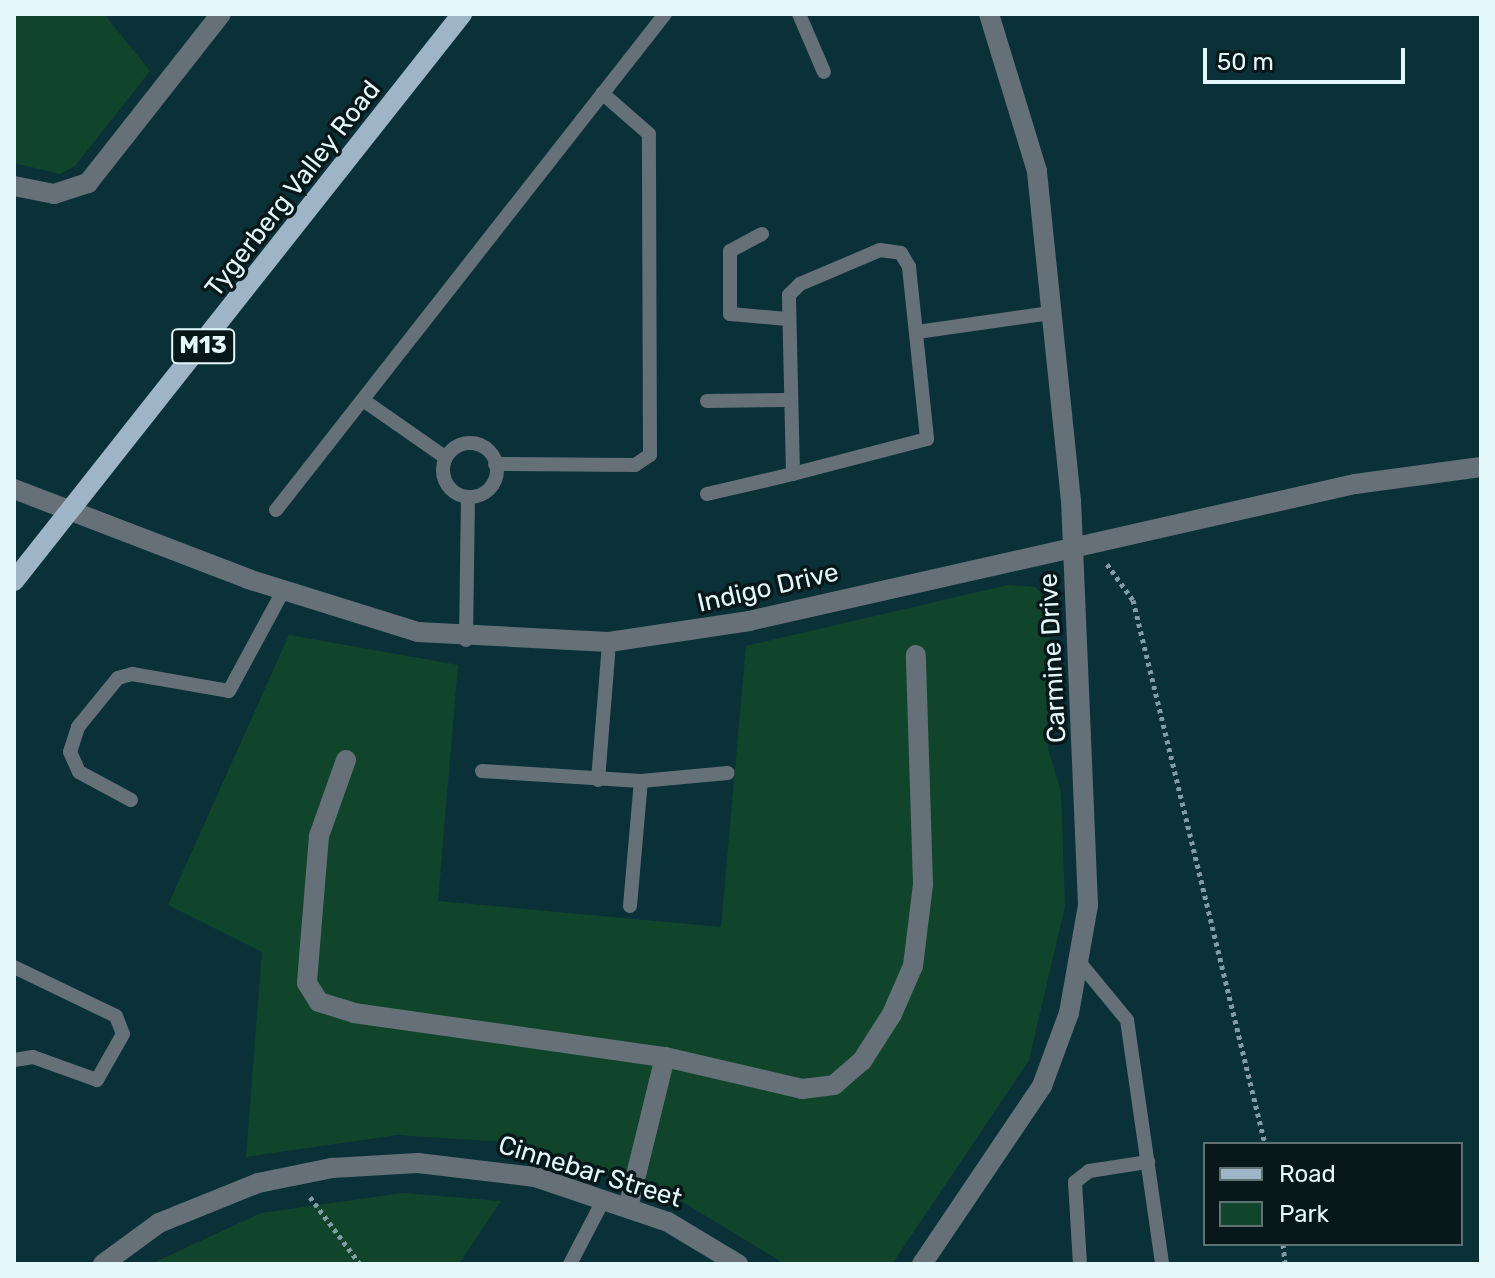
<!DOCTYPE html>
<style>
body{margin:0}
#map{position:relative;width:1495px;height:1278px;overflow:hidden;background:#0b3138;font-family:Rubik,sans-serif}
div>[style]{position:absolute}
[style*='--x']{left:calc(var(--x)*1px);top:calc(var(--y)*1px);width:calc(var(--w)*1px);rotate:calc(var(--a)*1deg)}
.green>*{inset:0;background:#11452b}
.path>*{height:5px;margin-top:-2.5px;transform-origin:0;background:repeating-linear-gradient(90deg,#819da3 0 4px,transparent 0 8px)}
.service>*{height:14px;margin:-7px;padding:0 7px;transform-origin:7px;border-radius:7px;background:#657079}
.service>.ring{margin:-7px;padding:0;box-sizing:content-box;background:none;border:14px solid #657079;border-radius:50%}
.minor>*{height:20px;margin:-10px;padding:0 10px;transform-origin:10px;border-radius:10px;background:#657079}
.tertiary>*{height:20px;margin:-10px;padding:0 10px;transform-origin:10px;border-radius:10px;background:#657079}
.primary>*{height:20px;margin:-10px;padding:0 10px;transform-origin:10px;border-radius:10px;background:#9db5c7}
span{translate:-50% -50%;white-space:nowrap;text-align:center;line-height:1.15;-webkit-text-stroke:7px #08171a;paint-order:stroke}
.shield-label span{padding:2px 6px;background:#08171a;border:2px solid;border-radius:6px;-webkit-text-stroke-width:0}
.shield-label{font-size:24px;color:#e4f8fc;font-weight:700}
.street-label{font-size:26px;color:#e4f8fc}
.frame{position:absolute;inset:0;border:16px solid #e4f8fc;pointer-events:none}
.legend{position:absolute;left:1203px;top:1142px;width:260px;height:104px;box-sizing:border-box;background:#08171a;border:2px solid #607174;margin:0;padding:10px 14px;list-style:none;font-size:24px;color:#e4f8fc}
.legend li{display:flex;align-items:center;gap:16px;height:40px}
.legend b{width:40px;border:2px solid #607174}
.scale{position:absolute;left:1203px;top:48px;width:202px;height:36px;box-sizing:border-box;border:4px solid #e4f8fc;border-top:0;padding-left:10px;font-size:24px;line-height:28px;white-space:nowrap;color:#e4f8fc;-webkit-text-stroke:6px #08171a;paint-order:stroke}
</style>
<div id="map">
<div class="green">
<div style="clip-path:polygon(14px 14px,104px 14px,150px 71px,75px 166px,60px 174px,14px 163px)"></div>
<div style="clip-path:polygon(1008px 585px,1035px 587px,1050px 602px,1048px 748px,1061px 792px,1065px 906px,1029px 1060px,892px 1264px,785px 1264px,663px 1190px,506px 1142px,397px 1135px,246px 1157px,262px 952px,168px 905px,289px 635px,458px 665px,438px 901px,721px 927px,746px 646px)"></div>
<div style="clip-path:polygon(403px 1193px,501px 1201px,459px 1264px,151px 1264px,261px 1213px)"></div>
</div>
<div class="path">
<div style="--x:1107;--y:564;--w:44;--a:54.2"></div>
<div style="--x:1133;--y:600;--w:560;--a:76.36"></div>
<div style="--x:310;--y:1197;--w:84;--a:53.3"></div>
<div style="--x:1283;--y:1244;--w:20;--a:84"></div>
</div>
<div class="service">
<div style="--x:799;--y:14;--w:63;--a:66.7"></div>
<div style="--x:762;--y:234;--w:36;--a:152"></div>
<div style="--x:730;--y:251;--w:63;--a:90"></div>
<div style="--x:730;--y:314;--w:57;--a:5"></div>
<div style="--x:880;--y:250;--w:21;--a:8"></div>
<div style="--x:901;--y:253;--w:16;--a:60"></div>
<div style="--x:909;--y:267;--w:173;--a:84"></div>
<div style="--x:927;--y:439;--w:138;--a:165.4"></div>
<div style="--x:793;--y:474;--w:179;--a:-91.3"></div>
<div style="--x:789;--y:295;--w:16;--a:-45"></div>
<div style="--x:800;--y:284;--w:87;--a:-23"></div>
<div style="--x:917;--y:332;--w:135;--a:-8.1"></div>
<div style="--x:363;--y:400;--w:101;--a:34.9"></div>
<div style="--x:707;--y:401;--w:80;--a:-0.7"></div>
<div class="ring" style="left:443px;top:443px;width:40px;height:40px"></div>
<div style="--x:495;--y:464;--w:140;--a:0.4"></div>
<div style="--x:635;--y:465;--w:18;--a:-34"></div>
<div style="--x:650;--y:455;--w:321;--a:-90.2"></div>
<div style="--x:649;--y:134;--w:62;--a:-138.9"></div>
<div style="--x:707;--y:494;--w:88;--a:-13.1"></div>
<div style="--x:276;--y:510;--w:630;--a:-51.89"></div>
<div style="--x:466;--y:640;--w:143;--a:-89.2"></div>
<div style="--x:482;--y:771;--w:159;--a:3.6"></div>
<div style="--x:641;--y:781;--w:87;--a:-5.3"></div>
<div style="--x:598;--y:780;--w:138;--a:-85.4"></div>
<div style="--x:131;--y:800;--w:59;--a:-151.7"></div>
<div style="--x:79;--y:772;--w:22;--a:-114"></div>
<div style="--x:70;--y:752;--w:26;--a:-72"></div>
<div style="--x:78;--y:727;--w:63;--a:-50.8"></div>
<div style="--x:118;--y:678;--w:15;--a:-16"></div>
<div style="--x:132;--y:674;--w:98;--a:9.9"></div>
<div style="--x:229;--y:691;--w:114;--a:-61.6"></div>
<div style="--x:630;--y:906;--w:125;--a:-85"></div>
<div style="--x:1080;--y:963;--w:74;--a:50.5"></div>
<div style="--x:1127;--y:1020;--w:246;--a:81.8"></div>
<div style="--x:14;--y:967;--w:113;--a:25.7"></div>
<div style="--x:116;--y:1016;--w:19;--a:69"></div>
<div style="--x:123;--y:1034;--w:53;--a:119.5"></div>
<div style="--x:97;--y:1080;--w:68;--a:-160.2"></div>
<div style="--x:33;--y:1057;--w:19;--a:171"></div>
<div style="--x:570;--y:1264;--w:73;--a:-62.4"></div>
<div style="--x:1080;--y:1264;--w:82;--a:-93.5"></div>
<div style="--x:1075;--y:1182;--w:18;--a:-38"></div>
<div style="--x:1089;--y:1171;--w:60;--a:-8.7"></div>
</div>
<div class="minor">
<div style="--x:14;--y:186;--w:41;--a:11.3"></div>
<div style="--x:54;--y:194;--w:36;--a:-18"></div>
<div style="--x:88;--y:183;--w:215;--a:-51.8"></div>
<div style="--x:346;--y:760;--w:81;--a:109.6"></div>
<div style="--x:319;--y:836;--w:147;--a:94.7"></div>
<div style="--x:307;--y:983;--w:22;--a:58"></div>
<div style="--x:319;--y:1002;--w:37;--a:17"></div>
<div style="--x:354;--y:1013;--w:314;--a:8.1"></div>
<div style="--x:665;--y:1057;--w:155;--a:103.8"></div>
<div style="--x:665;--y:1057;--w:141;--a:13.1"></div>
<div style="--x:802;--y:1089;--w:32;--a:-7"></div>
<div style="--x:834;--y:1085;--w:37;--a:-41"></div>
<div style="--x:862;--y:1061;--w:56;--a:-57.4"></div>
<div style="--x:892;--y:1014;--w:52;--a:-66.4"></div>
<div style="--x:913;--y:966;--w:83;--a:-83"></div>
<div style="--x:923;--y:884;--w:229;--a:-91.8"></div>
<div style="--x:103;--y:1264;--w:69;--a:-36.2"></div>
<div style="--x:159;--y:1223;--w:107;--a:-22"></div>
<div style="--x:258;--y:1183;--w:76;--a:-11.5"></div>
<div style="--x:332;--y:1168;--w:86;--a:-3.3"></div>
<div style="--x:418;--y:1163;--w:118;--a:6.8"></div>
<div style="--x:535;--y:1177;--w:140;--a:18.7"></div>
<div style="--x:668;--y:1222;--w:82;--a:31"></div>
<div style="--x:922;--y:1264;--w:215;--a:-56"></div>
<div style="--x:1042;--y:1086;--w:78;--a:-69.7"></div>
<div style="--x:1069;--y:1013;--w:110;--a:-80"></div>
<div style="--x:1088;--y:905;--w:404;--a:-92.4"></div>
<div style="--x:1071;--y:501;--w:332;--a:-95.9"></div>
<div style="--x:1037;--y:171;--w:164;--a:-107"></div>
</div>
<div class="tertiary">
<div style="--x:14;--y:489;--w:251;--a:21"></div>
<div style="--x:248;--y:579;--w:178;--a:17.3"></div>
<div style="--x:418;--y:632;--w:191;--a:3"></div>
<div style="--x:609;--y:642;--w:142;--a:-8.5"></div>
<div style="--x:749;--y:621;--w:621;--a:-12.74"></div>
<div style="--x:1355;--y:484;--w:127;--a:-7.7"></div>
</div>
<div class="primary">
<div style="--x:14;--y:581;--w:723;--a:-51.69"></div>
</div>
<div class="shield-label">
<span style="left:203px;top:346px">M13</span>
</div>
<div class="street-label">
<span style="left:293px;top:189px;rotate:-52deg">Tygerberg Valley Road</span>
<span style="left:768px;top:588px;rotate:-13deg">Indigo Drive</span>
<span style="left:1053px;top:658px;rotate:-93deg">Carmine Drive</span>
<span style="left:590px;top:1172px;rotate:17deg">Cinnebar Street</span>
</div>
<div class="frame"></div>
<ul class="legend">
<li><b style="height:10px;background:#9db5c7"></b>Road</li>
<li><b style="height:22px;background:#11452b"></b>Park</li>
</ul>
<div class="scale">50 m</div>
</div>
